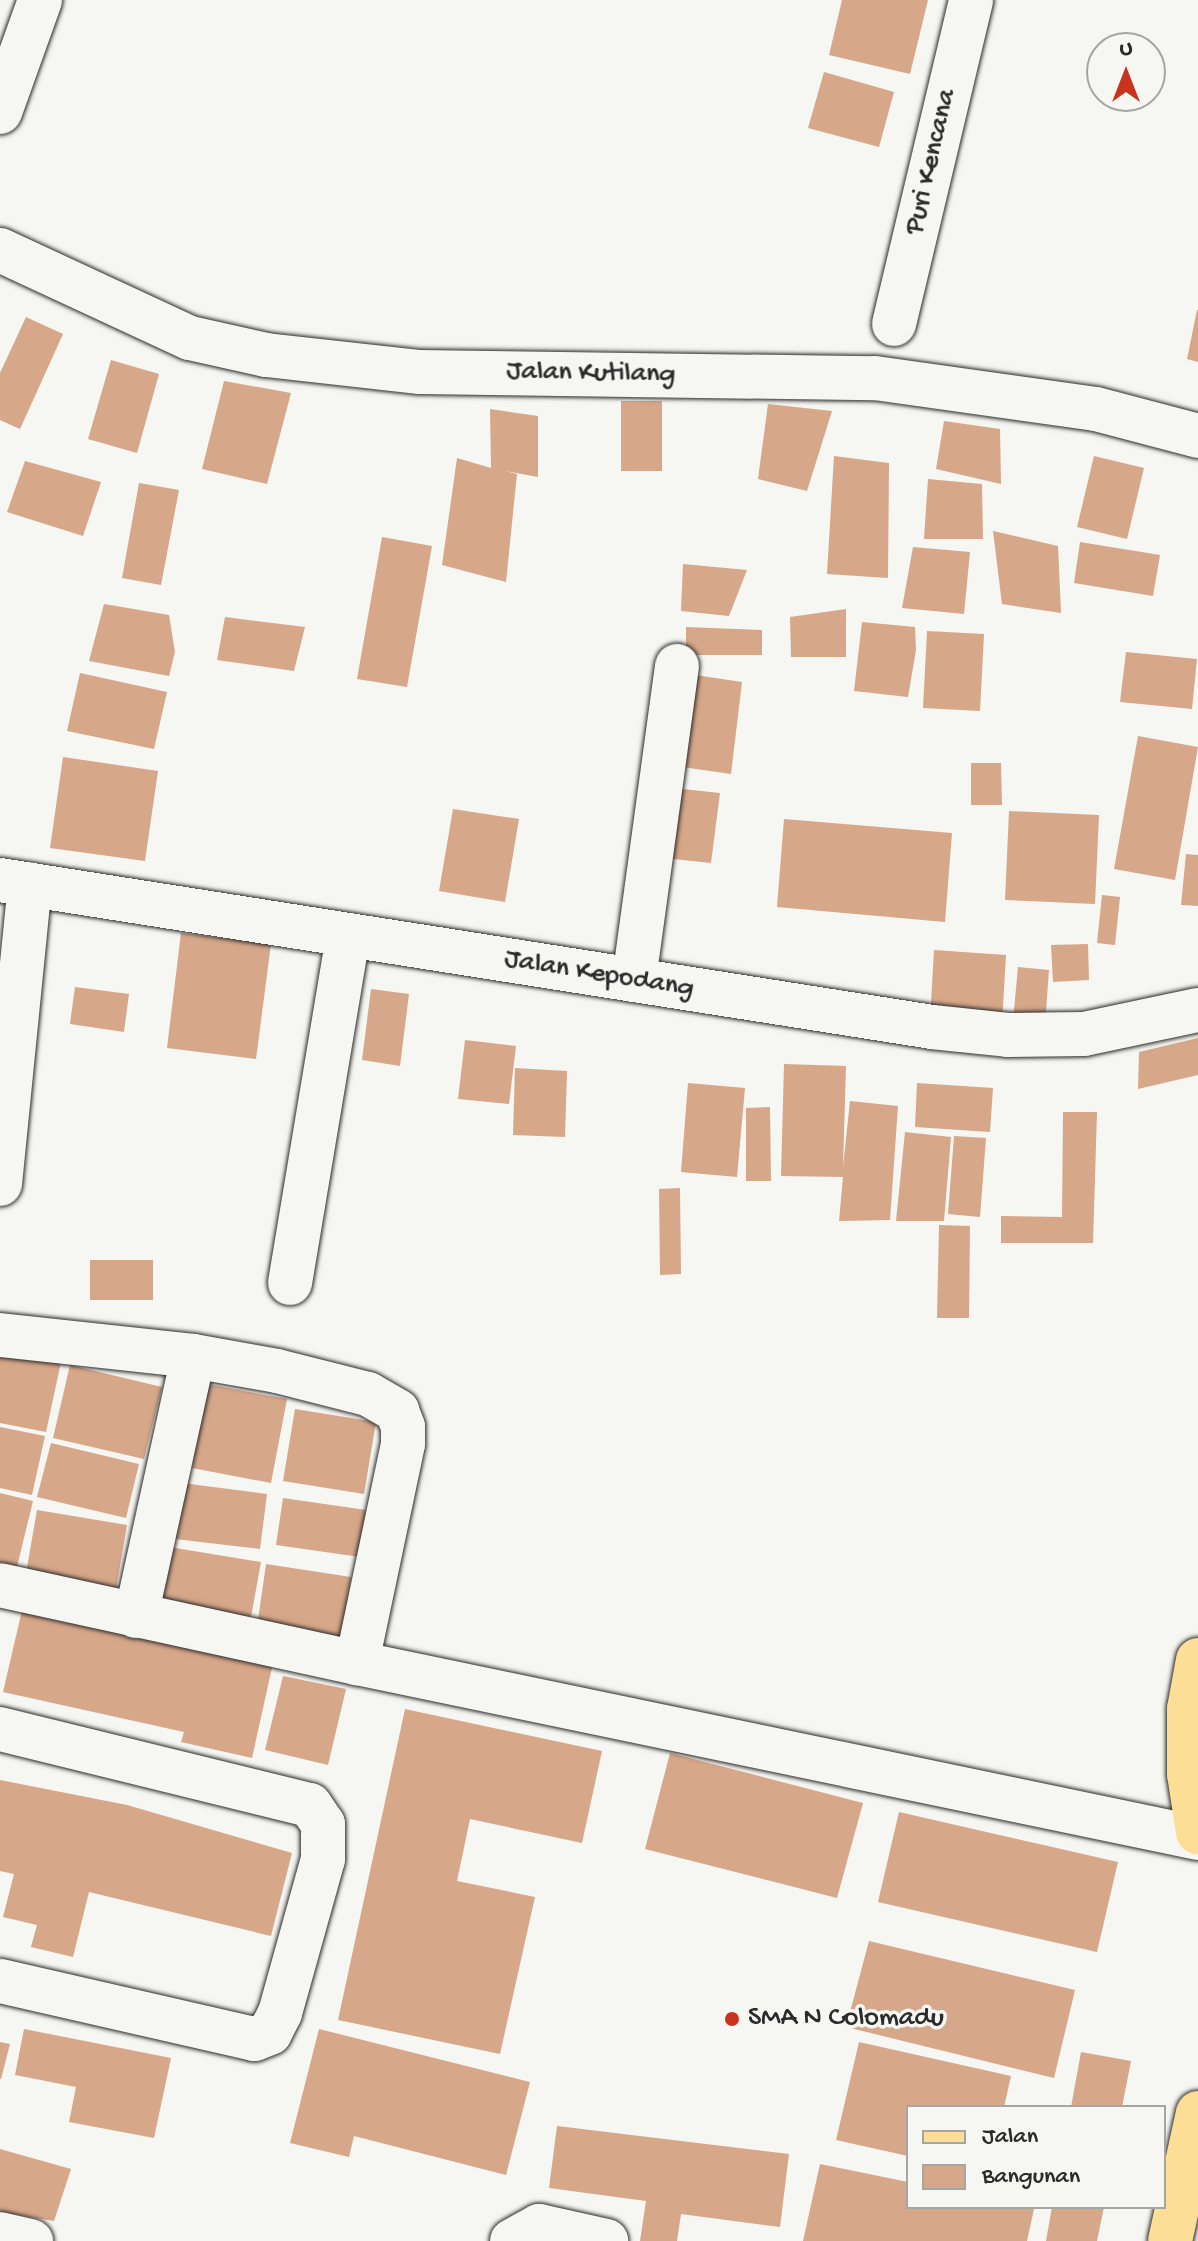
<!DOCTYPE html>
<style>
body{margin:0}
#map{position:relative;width:1198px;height:2241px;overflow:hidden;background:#f6f6f2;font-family:"Gochi Hand",sans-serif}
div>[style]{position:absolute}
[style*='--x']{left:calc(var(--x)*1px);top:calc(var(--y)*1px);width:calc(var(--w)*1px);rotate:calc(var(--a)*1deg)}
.building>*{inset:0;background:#d7a789}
.roads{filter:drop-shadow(0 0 2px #2b2b2b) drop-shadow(0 0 2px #2b2b2b)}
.minor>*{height:44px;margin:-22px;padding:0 22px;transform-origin:22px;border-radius:22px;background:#f6f6f2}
.major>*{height:44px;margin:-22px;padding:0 22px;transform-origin:22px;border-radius:22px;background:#fdde96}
.dots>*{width:22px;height:22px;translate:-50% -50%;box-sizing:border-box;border:4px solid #f6f6f2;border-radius:50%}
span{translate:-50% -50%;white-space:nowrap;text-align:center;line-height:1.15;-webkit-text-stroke:7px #f6f6f2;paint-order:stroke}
.street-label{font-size:28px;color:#2b2b2b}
.poi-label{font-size:28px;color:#2b2b2b}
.left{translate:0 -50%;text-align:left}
.legend{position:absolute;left:906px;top:2105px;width:260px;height:104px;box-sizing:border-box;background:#f6f6f2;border:2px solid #a5a5a2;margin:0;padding:10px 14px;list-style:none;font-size:24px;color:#2b2b2b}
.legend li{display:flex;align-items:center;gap:16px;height:40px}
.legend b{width:40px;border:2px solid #a5a5a2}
.north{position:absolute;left:1086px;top:32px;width:80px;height:80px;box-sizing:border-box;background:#f6f6f2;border:2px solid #a5a5a2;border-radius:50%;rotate:0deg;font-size:22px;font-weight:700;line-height:32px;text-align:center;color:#2b2b2b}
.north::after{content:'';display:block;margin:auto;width:28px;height:36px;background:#c8321e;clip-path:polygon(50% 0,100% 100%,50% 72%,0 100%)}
</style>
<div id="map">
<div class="building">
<div style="clip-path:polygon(842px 0,928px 0,910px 74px,829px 55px)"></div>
<div style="clip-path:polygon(824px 72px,894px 92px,879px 147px,808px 128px)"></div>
<div style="clip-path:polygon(1197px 310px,1198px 310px,1198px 362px,1187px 359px)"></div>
<div style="clip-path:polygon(26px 317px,63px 334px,20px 429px,0 420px,0 373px)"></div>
<div style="clip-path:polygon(111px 360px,159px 374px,137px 453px,88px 439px)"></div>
<div style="clip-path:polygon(224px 381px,291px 393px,267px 484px,202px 469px)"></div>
<div style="clip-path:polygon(621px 401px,662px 401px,662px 471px,621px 471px)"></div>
<div style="clip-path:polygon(768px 404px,832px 411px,807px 491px,758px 479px)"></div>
<div style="clip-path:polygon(490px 409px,538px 416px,538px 477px,505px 471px,517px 474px,506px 582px,442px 565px,457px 458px,491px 468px)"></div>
<div style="clip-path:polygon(944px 421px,1000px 429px,1001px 484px,936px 469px)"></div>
<div style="clip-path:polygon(834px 456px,889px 463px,888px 578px,827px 574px)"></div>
<div style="clip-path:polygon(1094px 456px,1144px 468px,1127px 539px,1077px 527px)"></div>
<div style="clip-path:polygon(25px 461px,101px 482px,83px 536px,7px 512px)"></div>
<div style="clip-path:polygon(928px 479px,982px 484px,983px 539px,924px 539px)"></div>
<div style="clip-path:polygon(139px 483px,179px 490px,161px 585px,122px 578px)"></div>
<div style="clip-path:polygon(993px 531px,1058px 546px,1061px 613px,1002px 604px)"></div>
<div style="clip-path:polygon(382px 537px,432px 546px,407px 687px,357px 679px)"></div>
<div style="clip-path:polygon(1080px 542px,1160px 555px,1153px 596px,1074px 583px)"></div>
<div style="clip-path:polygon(913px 547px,970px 552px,964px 614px,902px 608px)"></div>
<div style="clip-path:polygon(683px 564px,747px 570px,729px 616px,681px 611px)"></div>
<div style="clip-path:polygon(104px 604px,169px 615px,175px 652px,169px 676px,89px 661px)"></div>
<div style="clip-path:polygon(846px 609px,846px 657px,791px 657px,790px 617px)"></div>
<div style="clip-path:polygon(225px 617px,305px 627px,294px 671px,217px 660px)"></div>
<div style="clip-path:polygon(862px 622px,915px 627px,916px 650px,908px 697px,854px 691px)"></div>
<div style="clip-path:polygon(686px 627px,762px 630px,762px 655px,686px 655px)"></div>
<div style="clip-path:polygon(927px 631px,984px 634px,980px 711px,923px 708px)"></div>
<div style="clip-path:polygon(1126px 652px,1197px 659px,1192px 709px,1120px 702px)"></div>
<div style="clip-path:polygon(80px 673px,167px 692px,154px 749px,67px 731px)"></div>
<div style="clip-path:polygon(695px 675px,742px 682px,731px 774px,682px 767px)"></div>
<div style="clip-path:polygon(1138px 736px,1198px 747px,1175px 880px,1114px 869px)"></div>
<div style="clip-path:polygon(63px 757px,158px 771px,145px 861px,50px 848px)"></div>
<div style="clip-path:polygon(971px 763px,1001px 763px,1002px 805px,971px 805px)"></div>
<div style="clip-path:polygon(673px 788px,720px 793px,711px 863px,664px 858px)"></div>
<div style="clip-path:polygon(453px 809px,519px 819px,505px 902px,439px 891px)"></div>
<div style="clip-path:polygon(1009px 811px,1099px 815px,1095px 904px,1005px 900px)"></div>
<div style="clip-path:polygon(784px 819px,952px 833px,945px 922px,777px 907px)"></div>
<div style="clip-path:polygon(1186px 854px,1198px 855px,1198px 906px,1181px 905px)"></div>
<div style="clip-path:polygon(1102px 895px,1120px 897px,1115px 945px,1097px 943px)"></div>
<div style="clip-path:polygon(181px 933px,271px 944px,256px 1059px,167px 1048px)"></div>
<div style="clip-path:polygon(1088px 944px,1089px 980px,1053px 982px,1051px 945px)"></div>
<div style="clip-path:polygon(934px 950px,1006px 955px,1002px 1024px,930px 1020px)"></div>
<div style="clip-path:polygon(1018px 967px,1049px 970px,1045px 1024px,1013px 1021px)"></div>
<div style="clip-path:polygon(75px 987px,129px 994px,124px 1032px,70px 1024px)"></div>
<div style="clip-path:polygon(371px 989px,409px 994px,400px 1066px,362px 1060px)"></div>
<div style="clip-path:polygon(1198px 1038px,1198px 1075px,1138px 1089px,1139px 1052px)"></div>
<div style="clip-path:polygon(465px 1040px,516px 1046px,509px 1104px,458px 1099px)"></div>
<div style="clip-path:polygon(784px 1064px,846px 1066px,843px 1167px,850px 1101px,898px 1106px,890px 1220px,839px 1221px,843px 1177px,781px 1176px)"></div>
<div style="clip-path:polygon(515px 1068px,567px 1071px,565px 1137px,513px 1135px)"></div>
<div style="clip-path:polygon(688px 1083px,745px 1088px,737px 1177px,681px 1172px)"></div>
<div style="clip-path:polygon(917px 1083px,993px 1088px,990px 1132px,915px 1127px)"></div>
<div style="clip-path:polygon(770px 1107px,771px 1181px,746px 1181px,746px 1108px)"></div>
<div style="clip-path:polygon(1063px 1112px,1097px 1112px,1093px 1243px,1001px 1243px,1001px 1216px,1062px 1217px)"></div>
<div style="clip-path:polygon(905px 1132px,951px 1137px,944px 1221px,896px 1221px)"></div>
<div style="clip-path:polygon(954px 1136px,986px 1138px,980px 1217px,948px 1214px)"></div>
<div style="clip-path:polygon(680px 1188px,681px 1274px,660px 1275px,659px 1189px)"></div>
<div style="clip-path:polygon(939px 1225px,970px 1226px,969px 1318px,937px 1318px)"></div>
<div style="clip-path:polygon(90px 1260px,153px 1260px,153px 1300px,90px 1300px)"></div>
<div style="clip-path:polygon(0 1349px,61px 1362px,46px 1432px,0 1423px)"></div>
<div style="clip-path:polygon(70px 1365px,162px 1387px,144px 1459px,53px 1438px)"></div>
<div style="clip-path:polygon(206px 1384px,287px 1399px,271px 1483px,192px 1468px)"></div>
<div style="clip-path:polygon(295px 1409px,376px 1422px,364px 1494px,283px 1481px)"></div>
<div style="clip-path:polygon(0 1427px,45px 1436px,32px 1495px,0 1488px)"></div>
<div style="clip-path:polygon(51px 1443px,139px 1464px,126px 1518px,37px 1497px)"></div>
<div style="clip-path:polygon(182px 1483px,267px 1494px,260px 1549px,175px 1539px)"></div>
<div style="clip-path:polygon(0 1493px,33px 1501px,15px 1575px,0 1572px)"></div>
<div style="clip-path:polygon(283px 1498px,366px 1510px,360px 1557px,276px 1545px)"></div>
<div style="clip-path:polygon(37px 1510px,127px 1525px,115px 1595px,25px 1579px)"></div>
<div style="clip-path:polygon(169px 1547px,261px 1562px,249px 1628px,158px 1614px)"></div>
<div style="clip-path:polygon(266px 1564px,351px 1577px,341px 1640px,257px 1627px)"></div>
<div style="clip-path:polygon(23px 1606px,275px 1654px,252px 1758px,181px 1742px,184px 1732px,3px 1692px)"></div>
<div style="clip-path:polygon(283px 1676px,346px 1689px,328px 1765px,265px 1750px)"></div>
<div style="clip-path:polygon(405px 1709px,602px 1751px,582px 1843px,470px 1819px,457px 1881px,535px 1897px,500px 2054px,338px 2020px)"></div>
<div style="clip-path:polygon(670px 1753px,863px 1803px,837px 1898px,645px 1849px)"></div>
<div style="clip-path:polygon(0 1780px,127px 1805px,292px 1853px,271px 1936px,89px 1892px,73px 1957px,31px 1947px,37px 1925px,3px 1917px,14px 1874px,0 1871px)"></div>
<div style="clip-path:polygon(899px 1812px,1118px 1862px,1097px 1952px,878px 1902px)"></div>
<div style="clip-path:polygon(869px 1941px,1075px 1990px,1054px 2078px,846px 2027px)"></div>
<div style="clip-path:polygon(24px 2029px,171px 2058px,154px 2138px,69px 2122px,76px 2087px,15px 2075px)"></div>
<div style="clip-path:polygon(319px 2029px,530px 2082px,506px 2175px,354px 2136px,349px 2157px,290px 2143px)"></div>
<div style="clip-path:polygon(0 2042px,10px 2044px,1px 2079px,0 2079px)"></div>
<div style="clip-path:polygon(859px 2042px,1011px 2076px,1004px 2107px,908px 2107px,908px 2156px,836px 2140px)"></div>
<div style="clip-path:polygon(1081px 2052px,1131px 2061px,1122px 2107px,1071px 2107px)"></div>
<div style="clip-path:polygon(557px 2126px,789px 2154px,780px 2227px,681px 2214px,677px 2241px,640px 2241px,646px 2201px,549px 2188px)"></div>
<div style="clip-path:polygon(0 2149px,71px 2169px,54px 2221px,0 2212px)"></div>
<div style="clip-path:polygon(820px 2164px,908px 2182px,908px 2207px,1034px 2209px,1027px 2241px,803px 2241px)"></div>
<div style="clip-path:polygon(1052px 2207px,1104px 2207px,1097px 2241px,1046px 2241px)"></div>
</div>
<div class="roads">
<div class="minor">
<div style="--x:0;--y:112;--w:119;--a:-70.3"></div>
<div style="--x:0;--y:250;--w:209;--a:24.9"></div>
<div style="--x:190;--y:338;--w:78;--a:12.6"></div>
<div style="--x:266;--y:355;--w:155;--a:6.3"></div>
<div style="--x:420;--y:372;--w:455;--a:0.8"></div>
<div style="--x:875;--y:378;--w:223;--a:8"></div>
<div style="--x:1096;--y:409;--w:106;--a:14.8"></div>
<div style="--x:894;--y:324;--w:333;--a:-76.6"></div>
<div style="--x:0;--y:880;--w:944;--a:8.96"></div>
<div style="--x:932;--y:1027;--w:76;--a:6"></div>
<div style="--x:1008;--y:1035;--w:76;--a:-0.8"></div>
<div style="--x:1084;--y:1034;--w:116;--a:-11.9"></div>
<div style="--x:634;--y:980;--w:317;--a:-82.2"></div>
<div style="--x:0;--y:1184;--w:301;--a:-84.3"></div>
<div style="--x:290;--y:1283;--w:352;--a:-80.5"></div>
<div style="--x:0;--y:1335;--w:194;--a:6.2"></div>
<div style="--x:193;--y:1356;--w:85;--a:10.1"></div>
<div style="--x:277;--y:1371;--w:94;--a:14.2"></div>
<div style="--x:368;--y:1394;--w:34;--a:30"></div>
<div style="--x:397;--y:1411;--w:17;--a:69"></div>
<div style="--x:403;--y:1427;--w:17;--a:90"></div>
<div style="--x:403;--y:1444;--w:224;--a:101.9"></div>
<div style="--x:357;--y:1663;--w:365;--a:-167.7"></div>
<div style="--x:136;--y:1616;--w:266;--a:-77.6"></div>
<div style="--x:357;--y:1663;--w:859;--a:11.75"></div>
<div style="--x:0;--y:1729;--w:319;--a:13.8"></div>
<div style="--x:310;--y:1805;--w:23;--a:56"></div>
<div style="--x:323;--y:1824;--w:35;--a:90"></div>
<div style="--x:323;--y:1859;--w:160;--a:105.6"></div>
<div style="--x:280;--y:2013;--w:22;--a:117"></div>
<div style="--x:270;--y:2033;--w:17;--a:159"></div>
<div style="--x:254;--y:2039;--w:261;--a:-167.1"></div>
<div style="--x:0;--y:2234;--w:32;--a:13"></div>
<div style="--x:512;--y:2241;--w:31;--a:-29"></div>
<div style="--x:539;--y:2226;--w:69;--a:12.6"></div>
</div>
<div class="major">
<div style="--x:1198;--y:1660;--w:50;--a:100.4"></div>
<div style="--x:1189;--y:1709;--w:65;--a:90"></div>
<div style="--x:1189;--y:1774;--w:59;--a:81.2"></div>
<div style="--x:1170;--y:2241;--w:131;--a:-77.7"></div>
</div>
</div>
<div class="dots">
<div style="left:732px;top:2019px;background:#c8321e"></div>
</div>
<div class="street-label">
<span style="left:932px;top:162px;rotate:-77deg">Puri Kencana</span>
<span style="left:591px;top:374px;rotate:1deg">Jalan Kutilang</span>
<span style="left:599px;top:975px;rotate:9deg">Jalan Kepodang</span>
</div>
<div class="poi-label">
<span class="left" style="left:748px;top:2019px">SMA N Colomadu</span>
</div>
<ul class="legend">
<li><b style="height:10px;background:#fdde96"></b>Jalan</li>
<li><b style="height:22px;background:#d7a789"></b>Bangunan</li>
</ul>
<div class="north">U</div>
</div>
